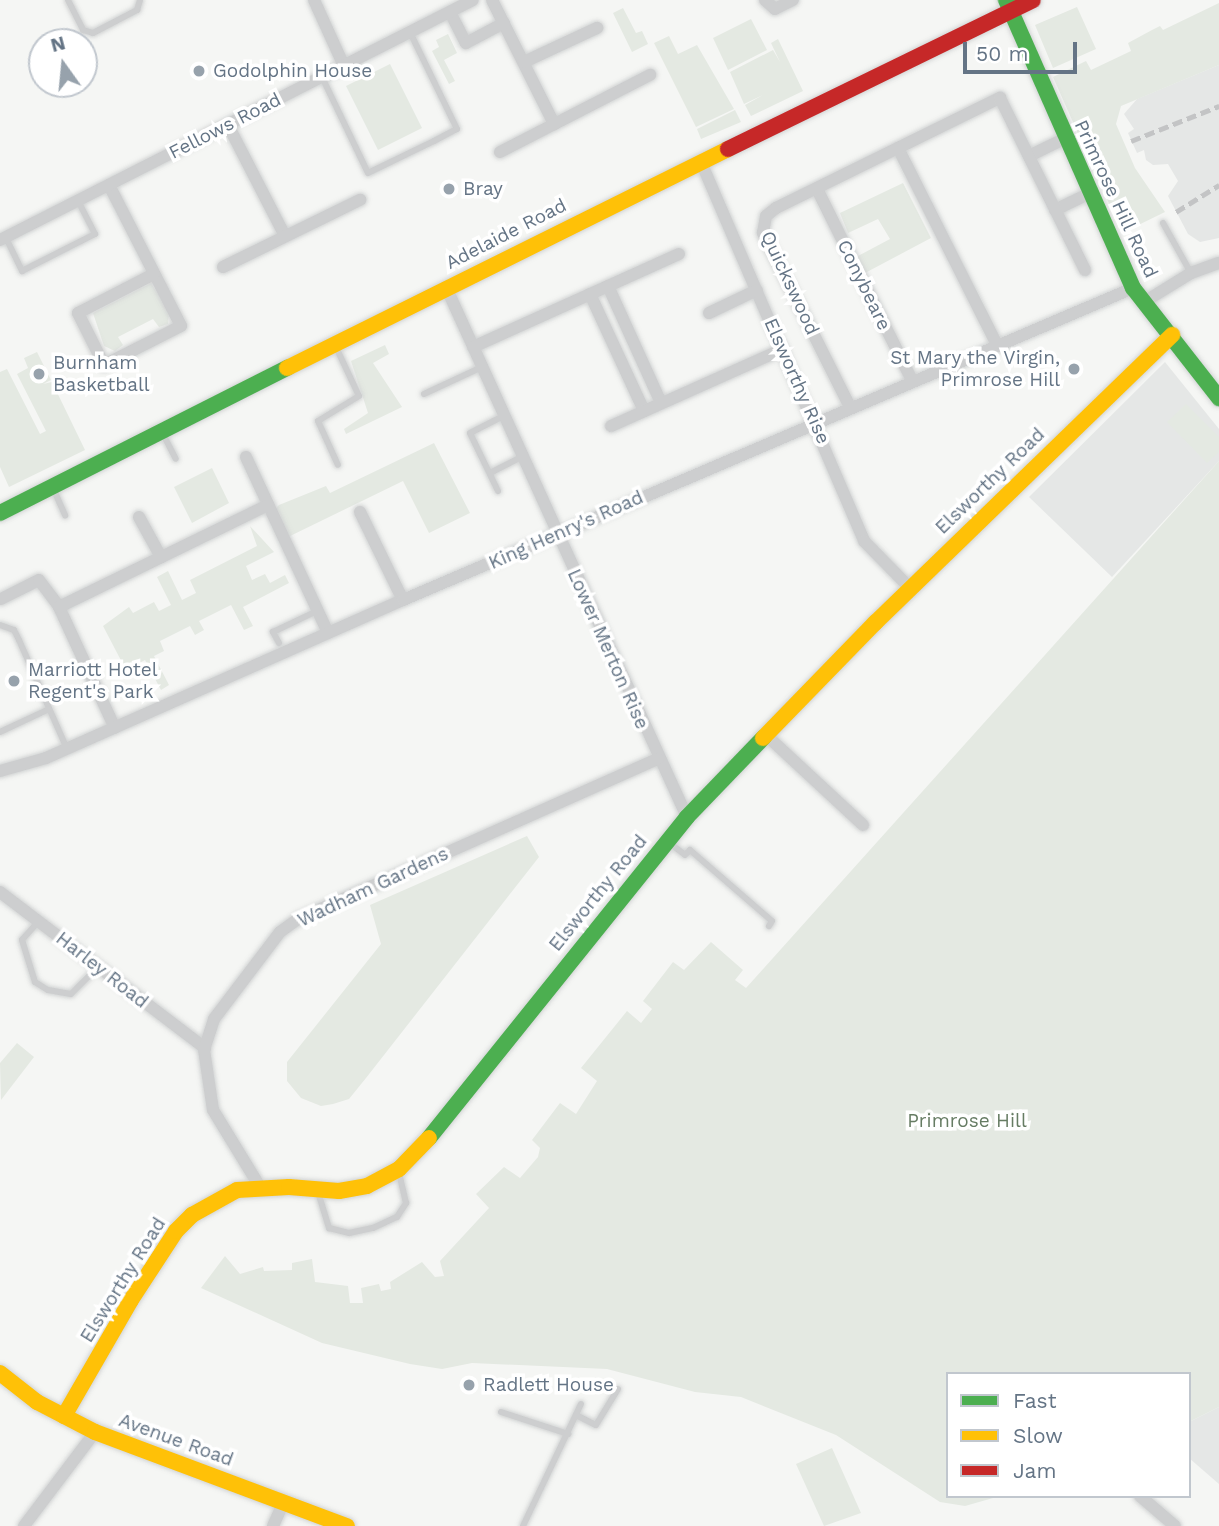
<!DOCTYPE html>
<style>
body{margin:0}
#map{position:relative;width:1219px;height:1526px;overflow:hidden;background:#f5f6f4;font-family:"Work Sans",sans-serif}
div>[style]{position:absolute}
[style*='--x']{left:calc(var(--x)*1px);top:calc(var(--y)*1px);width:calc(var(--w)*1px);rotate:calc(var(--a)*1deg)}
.built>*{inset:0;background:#e5e7e6}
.green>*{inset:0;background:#e4e9e2}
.roads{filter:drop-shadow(0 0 2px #d2d4d4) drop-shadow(0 0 2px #d2d4d4)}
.lane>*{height:6px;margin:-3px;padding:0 3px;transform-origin:3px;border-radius:3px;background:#cdcecf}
.street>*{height:12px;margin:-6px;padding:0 6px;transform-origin:6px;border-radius:6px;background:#cdcecf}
.fast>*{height:16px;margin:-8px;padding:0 8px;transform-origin:8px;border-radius:8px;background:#4caf50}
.slow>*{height:16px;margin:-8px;padding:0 8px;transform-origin:8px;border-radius:8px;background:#ffc107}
.jam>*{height:16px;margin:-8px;padding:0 8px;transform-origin:8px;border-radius:8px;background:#c62828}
.rail>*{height:4.5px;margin-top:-2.25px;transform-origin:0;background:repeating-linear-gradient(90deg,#c3c4c5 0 10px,transparent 0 15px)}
.dots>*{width:19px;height:19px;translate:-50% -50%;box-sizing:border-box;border:4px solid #fff;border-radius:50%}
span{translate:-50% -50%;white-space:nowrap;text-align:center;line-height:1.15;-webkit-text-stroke:7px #fff;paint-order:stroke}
.poi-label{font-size:19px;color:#647485}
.left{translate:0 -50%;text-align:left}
.right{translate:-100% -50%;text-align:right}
.street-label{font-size:19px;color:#647485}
.park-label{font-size:19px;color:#667c63}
.legend{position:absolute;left:946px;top:1372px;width:245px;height:126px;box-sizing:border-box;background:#fff;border:2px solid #c1c7ce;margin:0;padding:9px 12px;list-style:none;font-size:21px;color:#647485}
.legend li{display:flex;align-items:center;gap:14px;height:35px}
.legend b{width:35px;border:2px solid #c1c7ce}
.north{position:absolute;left:28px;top:28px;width:70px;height:70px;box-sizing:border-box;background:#fff;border:2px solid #c1c7ce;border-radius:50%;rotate:345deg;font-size:19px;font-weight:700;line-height:28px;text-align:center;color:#647485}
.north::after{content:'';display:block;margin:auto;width:24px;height:32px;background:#97a2ac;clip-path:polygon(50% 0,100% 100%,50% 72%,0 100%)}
.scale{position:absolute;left:963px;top:42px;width:114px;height:32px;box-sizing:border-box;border:4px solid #647485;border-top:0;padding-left:9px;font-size:21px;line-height:24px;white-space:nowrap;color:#647485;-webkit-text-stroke:5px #fff;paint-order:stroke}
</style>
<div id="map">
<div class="built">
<div style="clip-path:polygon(1219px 65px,1219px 238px,1200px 242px,1188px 234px,1168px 196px,1178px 181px,1168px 164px,1153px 165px,1146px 160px,1144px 150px,1137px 153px,1128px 133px,1134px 129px,1124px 114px,1137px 99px)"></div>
<div style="clip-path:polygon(1165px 362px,1219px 429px,1219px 461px,1112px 577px,1029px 497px)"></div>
<div style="clip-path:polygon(1219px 1407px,1219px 1484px,1189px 1458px,1189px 1422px)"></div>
</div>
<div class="green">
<div style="clip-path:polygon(1219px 3px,1219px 65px,1121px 106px,1116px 124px,1135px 168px,1165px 212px,1122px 233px,1053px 77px,1086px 61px,1091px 70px,1131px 51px,1128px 43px,1152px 30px,1160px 26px,1163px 30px)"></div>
<div style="clip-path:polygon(1077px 7px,1096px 49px,1053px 68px,1035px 25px)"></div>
<div style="clip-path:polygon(623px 8px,636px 33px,642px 31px,648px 44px,632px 52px,613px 13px)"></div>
<div style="clip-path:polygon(751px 19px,767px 50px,728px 70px,713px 38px)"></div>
<div style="clip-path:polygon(448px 34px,457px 53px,444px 60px,455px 81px,449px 84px,432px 51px,439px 47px,436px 40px)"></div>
<div style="clip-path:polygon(669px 36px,678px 54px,697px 45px,734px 109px,696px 127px,654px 43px)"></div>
<div style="clip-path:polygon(778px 39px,803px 91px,751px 116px,745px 105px,763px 95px,744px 104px,730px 72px,773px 50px,780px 62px,771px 43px)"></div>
<div style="clip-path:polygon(390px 64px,422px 128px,378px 150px,346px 86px)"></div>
<div style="clip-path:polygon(735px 110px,741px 122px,701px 139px,697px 129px)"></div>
<div style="clip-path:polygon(903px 183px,931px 238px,865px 273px,858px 256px,890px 239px,878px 219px,848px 233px,840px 213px)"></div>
<div style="clip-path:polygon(151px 283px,169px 312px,168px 324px,159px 327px,153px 319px,118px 337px,123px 345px,115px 351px,104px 346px,93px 313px)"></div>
<div style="clip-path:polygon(385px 345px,389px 354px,373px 363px,402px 407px,346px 434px,344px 429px,368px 413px,351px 361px)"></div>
<div style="clip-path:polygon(37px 352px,51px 380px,43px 384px,52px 382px,85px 450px,9px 487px,0 467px,0 372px,7px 369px,40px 434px,46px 431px,17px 374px,28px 368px,24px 358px)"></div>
<div style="clip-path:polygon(1186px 404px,1219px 437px,1219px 452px,1207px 463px,1167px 422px)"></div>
<div style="clip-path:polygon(434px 443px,470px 513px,429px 533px,403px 481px,286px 538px,275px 509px,279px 505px,326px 486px,330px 493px)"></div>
<div style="clip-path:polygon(1219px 461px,1219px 1407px,1189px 1422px,1189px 1374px,948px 1374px,948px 1496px,1000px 1496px,965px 1506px,940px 1502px,836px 1435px,741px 1397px,695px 1392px,607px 1369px,472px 1363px,442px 1369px,410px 1364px,322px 1343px,201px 1288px,225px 1256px,240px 1274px,263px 1267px,264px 1271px,292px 1270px,292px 1263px,312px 1259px,315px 1282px,348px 1286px,350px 1303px,363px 1303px,361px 1288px,379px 1284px,381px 1291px,391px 1289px,390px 1282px,422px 1262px,435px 1277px,444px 1276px,440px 1261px,489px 1208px,476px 1194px,504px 1167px,520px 1178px,538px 1157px,540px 1148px,532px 1140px,560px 1103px,576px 1114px,597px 1081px,581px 1068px,627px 1011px,641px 1023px,652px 1009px,643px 1001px,673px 962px,684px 970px,711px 942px,743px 970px,735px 980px,746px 988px)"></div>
<div style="clip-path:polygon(212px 468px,229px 503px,192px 523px,174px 487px)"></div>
<div style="clip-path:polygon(250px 526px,274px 552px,246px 566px,252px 580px,265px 574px,270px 583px,285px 575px,289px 583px,243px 607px,253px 626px,244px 630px,231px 605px,199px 621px,204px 630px,195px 635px,190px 626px,160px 641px,164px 651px,154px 656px,169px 685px,161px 690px,145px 660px,126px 670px,103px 626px,129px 607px,133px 613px,154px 602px,159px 611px,171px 605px,157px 577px,168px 571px,182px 600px,196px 593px,190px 580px,257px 546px)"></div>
<div style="clip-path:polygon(527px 836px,539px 857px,366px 1078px,349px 1099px,333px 1104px,321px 1106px,301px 1098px,287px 1081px,287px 1062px,381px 944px,370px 905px)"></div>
<div style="clip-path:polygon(17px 1043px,34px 1057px,1px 1100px,0 1063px)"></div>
<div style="clip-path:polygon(832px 1448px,861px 1513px,824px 1526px,796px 1464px)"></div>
</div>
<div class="roads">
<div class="lane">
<div style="--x:68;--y:0;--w:34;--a:63"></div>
<div style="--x:83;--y:30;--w:10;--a:17"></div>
<div style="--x:93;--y:33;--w:50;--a:-27.6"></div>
<div style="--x:137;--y:10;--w:10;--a:-73"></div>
<div style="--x:322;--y:77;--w:106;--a:64.4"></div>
<div style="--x:368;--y:173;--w:73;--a:-25.9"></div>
<div style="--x:434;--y:141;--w:26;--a:-28"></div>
<div style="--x:457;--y:129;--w:108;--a:-115.9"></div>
<div style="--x:1163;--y:223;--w:57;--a:60.8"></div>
<div style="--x:6;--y:238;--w:37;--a:64"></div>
<div style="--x:22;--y:271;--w:82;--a:-26.9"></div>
<div style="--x:95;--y:234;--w:37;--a:-117"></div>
<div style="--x:335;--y:345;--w:56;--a:64.8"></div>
<div style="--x:359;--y:396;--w:48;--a:148.6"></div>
<div style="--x:318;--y:421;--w:48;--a:65.6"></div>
<div style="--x:424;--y:394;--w:64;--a:-25"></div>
<div style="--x:162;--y:432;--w:30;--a:63"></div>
<div style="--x:490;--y:473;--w:36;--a:-27"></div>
<div style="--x:53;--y:488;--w:30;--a:66"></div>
<div style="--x:498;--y:491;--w:64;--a:-115.8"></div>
<div style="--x:470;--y:433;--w:38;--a:-27"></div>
<div style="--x:0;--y:625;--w:15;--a:20"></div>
<div style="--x:14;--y:630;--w:11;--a:63"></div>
<div style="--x:19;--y:640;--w:119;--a:66.2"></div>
<div style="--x:279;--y:643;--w:13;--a:-119"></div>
<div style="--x:273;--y:632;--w:49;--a:-25.5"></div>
<div style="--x:0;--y:732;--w:54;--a:-25.1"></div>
<div style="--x:668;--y:842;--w:21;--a:37"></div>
<div style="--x:685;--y:855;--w:7;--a:-45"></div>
<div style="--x:690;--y:850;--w:108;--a:40.9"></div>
<div style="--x:772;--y:921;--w:6;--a:121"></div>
<div style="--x:39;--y:921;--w:25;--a:132"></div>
<div style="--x:22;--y:940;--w:44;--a:72.8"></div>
<div style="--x:35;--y:982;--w:15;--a:32"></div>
<div style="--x:48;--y:990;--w:23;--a:10"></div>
<div style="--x:71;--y:994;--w:38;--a:-45"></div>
<div style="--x:318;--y:1192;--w:38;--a:73"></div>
<div style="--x:329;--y:1228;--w:21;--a:14"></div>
<div style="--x:349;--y:1233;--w:25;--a:-12"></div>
<div style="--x:373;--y:1228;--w:26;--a:-25"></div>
<div style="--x:397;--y:1217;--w:17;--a:-57"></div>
<div style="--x:406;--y:1203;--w:32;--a:-103"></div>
<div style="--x:501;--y:1412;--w:71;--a:18.2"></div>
<div style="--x:576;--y:1415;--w:22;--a:27"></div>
<div style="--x:596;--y:1425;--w:42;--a:-58.6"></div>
<div style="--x:523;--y:1526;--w:135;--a:-64.6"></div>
</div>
<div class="street">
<div style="--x:314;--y:0;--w:72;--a:65.6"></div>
<div style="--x:492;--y:0;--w:139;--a:63.4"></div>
<div style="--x:765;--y:0;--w:13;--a:42"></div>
<div style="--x:775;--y:9;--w:20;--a:-27"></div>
<div style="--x:450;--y:12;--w:35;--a:63"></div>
<div style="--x:466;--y:43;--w:43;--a:-27.8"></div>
<div style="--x:524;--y:62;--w:81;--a:-25"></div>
<div style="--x:228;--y:125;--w:125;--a:62.8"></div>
<div style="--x:898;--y:148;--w:220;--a:63.3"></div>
<div style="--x:500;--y:152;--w:169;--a:-27.2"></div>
<div style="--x:1029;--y:156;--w:39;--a:-26"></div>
<div style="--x:701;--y:162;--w:413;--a:66.7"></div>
<div style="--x:864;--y:541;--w:66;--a:45.6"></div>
<div style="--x:109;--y:185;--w:158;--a:62.9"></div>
<div style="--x:181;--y:326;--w:86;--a:153.1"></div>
<div style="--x:104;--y:365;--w:58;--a:-116.6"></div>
<div style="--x:78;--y:313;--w:85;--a:-27.2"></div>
<div style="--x:817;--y:189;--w:213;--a:63.6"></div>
<div style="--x:1055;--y:210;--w:37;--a:-26"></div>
<div style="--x:0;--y:240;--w:530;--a:-26.9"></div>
<div style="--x:223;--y:267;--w:153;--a:-26.1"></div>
<div style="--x:608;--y:286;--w:128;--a:65.6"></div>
<div style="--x:446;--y:287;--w:582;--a:65.55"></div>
<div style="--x:590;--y:294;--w:129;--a:65.2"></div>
<div style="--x:1144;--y:302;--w:55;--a:-31.7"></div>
<div style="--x:1191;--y:273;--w:30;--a:-20"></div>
<div style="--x:709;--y:313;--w:53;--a:-25.6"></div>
<div style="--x:473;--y:347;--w:226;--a:-24.3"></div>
<div style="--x:850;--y:407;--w:195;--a:-116.6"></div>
<div style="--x:763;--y:233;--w:17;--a:-80"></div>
<div style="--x:766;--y:216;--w:13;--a:-39"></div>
<div style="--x:776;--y:208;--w:250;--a:-26.2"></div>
<div style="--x:1000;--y:98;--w:192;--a:63.7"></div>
<div style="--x:611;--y:426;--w:188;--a:-24.1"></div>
<div style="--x:246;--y:457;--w:194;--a:65"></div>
<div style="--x:360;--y:512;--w:98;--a:64"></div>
<div style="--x:139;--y:517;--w:46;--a:61.2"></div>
<div style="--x:1;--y:599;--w:42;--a:-26.6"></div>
<div style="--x:39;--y:580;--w:34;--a:53"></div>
<div style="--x:59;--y:607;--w:133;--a:65.2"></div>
<div style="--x:59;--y:607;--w:230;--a:-26"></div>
<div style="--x:767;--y:736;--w:131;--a:42.8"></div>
<div style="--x:0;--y:771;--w:48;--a:-15.8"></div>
<div style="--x:46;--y:758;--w:390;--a:-23.9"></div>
<div style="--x:403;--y:600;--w:794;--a:-23.14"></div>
<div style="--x:0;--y:892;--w:258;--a:37.3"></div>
<div style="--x:260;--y:1187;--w:90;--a:-121.4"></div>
<div style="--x:213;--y:1110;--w:61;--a:-98.5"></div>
<div style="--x:204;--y:1050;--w:33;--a:-72"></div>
<div style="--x:214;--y:1019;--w:109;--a:-52.8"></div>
<div style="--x:280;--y:932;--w:22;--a:-36"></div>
<div style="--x:298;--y:919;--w:394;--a:-24"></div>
<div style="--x:1140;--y:1496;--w:46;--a:40.6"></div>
<div style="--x:24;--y:1526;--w:118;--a:-52.9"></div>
<div style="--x:273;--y:1526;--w:27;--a:-66"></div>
</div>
<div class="fast">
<div style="--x:1006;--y:0;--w:315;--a:66.2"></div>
<div style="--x:1133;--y:288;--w:140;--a:52"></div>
<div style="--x:0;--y:513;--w:322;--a:-26.8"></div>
<div style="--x:429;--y:1138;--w:412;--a:-51.2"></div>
<div style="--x:687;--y:817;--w:110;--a:-46.1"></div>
</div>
<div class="slow">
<div style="--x:287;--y:368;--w:492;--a:-26.4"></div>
<div style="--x:763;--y:738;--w:161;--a:-45.8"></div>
<div style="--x:875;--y:623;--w:414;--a:-44.1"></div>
<div style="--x:0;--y:1373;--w:47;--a:38.1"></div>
<div style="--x:37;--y:1402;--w:65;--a:27.3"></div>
<div style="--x:95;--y:1432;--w:269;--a:20.5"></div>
<div style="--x:64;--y:1416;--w:134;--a:-60"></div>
<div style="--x:131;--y:1300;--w:82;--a:-56.9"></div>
<div style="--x:176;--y:1231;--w:23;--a:-45"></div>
<div style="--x:192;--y:1215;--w:51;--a:-29.1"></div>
<div style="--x:237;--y:1190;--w:52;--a:-3.3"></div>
<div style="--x:289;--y:1187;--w:50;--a:4.6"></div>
<div style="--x:339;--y:1191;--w:28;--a:-10"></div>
<div style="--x:367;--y:1186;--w:36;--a:-28"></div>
<div style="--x:399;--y:1169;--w:43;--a:-45.9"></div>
</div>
<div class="jam">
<div style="--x:728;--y:149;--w:339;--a:-26"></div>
</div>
</div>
<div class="rail">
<div style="--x:1131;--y:141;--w:95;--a:-21.7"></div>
<div style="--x:1176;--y:212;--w:51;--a:-32.1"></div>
</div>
<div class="dots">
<div style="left:199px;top:71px;background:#97a2ac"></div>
<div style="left:449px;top:189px;background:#97a2ac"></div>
<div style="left:1074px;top:369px;background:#97a2ac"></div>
<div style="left:39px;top:374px;background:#97a2ac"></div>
<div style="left:14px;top:681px;background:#97a2ac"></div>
<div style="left:469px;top:1385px;background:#97a2ac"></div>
</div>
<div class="poi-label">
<span class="left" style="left:213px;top:71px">Godolphin House</span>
<span class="left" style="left:463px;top:189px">Bray</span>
<span class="right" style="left:1060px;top:369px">St Mary the Virgin,<br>Primrose Hill</span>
<span class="left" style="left:53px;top:374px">Burnham<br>Basketball</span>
<span class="left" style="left:28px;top:681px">Marriott Hotel<br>Regent's Park</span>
<span class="left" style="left:483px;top:1385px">Radlett House</span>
</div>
<div class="street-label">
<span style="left:225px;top:126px;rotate:-27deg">Fellows Road</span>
<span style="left:1116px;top:199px;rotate:65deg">Primrose Hill Road</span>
<span style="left:506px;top:234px;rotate:-27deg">Adelaide Road</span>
<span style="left:790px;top:283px;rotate:65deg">Quickswood</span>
<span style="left:864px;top:285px;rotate:64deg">Conybeare</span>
<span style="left:797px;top:381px;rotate:66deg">Elsworthy Rise</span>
<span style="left:990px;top:481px;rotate:-44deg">Elsworthy Road</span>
<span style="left:566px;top:530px;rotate:-24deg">King Henry's Road</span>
<span style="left:608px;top:649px;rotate:66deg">Lower Merton Rise</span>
<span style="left:373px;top:887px;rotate:-25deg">Wadham Gardens</span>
<span style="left:598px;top:893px;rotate:-51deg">Elsworthy Road</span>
<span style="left:102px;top:970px;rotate:38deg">Harley Road</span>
<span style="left:123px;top:1280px;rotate:-58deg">Elsworthy Road</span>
<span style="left:176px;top:1440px;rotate:20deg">Avenue Road</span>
</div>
<div class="park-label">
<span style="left:967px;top:1121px">Primrose Hill</span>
</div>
<ul class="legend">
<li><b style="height:9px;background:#4caf50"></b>Fast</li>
<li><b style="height:9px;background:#ffc107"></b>Slow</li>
<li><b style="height:9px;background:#c62828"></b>Jam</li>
</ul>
<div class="north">N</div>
<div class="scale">50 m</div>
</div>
